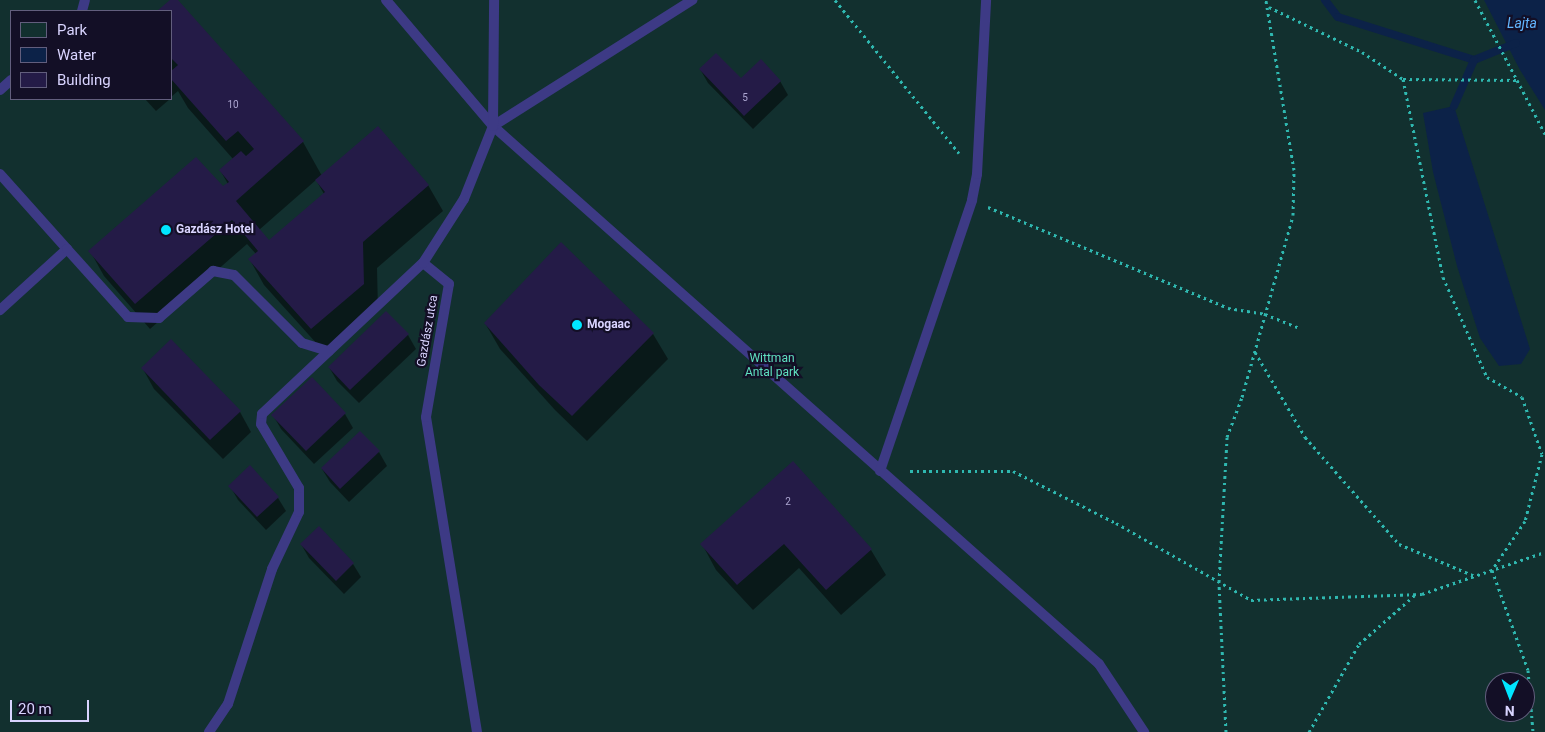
<!DOCTYPE html>
<meta charset="utf-8">
<style>
body{margin:0}
#map{position:relative;width:1545px;height:732px;overflow:hidden;background:#130f26;font-family:Roboto,sans-serif}
div>[style]{position:absolute}
[style*='--x']{left:calc(var(--x)*1px);top:calc(var(--y)*1px);width:calc(var(--w)*1px);rotate:calc(var(--a)*1deg)}
.green>*{inset:0;background:#12302f}
.water>*{inset:0;background:#0c2248}
.shadow>*{inset:0;background:#0007}
.stream>*{height:8px;margin:-4px;padding:0 4px;transform-origin:4px;border-radius:4px;background:#0c2248}
.building>*{inset:0;background:#241b47}
.path>*{height:3px;margin-top:-1.5px;transform-origin:0;background:repeating-linear-gradient(90deg,#2fb8b0 0 2.5px,transparent 0 6.5px)}
.lane>*{height:10px;margin:-5px;padding:0 5px;transform-origin:5px;border-radius:5px;background:#3d3a85}
.dots>*{width:14px;height:14px;translate:-50% -50%;box-sizing:border-box;border:2px solid #130f26;border-radius:50%}
span{translate:-50% -50%;white-space:nowrap;text-align:center;line-height:1.15;-webkit-text-stroke:4.5px #130f26;paint-order:stroke}
.number-label{font-size:10px;color:#aca6d1}
.number-label span{-webkit-text-stroke-width:0}
.poi-label{font-size:12px;color:#d9d4ff;font-weight:700}
.left{translate:0 -50%;text-align:left}
.street-label{font-size:12px;color:#d9d4ff}
.park-label{font-size:12px;color:#5fe0c0}
.water-label{font-size:14px;color:#62b6ff;font-style:italic}
.legend{position:absolute;left:10px;top:10px;width:162px;height:90px;box-sizing:border-box;background:#130f26;border:1px solid #625e7d;margin:0;padding:6px 9px;list-style:none;font-size:15px;color:#d9d4ff}
.legend li{display:flex;align-items:center;gap:10px;height:25px}
.legend b{width:25px;border:1px solid #625e7d}
.north{position:absolute;left:1485px;top:672px;width:50px;height:50px;box-sizing:border-box;background:#130f26;border:1px solid #625e7d;border-radius:50%;rotate:181deg;font-size:14px;font-weight:700;line-height:20px;text-align:center;color:#d9d4ff}
.north::after{content:'';display:block;margin:auto;width:18px;height:22px;background:#00e5ff;clip-path:polygon(50% 0,100% 100%,50% 72%,0 100%)}
.scale{position:absolute;left:10px;top:700px;width:79px;height:22px;box-sizing:border-box;border:2px solid #d9d4ff;border-top:0;padding-left:6px;font-size:15px;line-height:18px;white-space:nowrap;color:#d9d4ff;-webkit-text-stroke:4px #130f26;paint-order:stroke}
</style>
<div id="map">
<div class="green">
<div style="clip-path:polygon(evenodd,0 0,1542px 0,1545px 6px,1545px 732px,0 732px,0 0,11px 11px,171px 11px,171px 99px,11px 99px,11px 11px,0 0,1495px 682px,1525px 682px,1525px 712px,1495px 712px,1495px 682px)"></div>
</div>
<div class="water">
<div style="clip-path:polygon(1484px 0,1545px 0,1545px 110px,1520px 70px)"></div>
<div style="clip-path:polygon(1454px 106px,1530px 349px,1521px 364px,1499px 366px,1480px 338px,1457px 266px,1433px 172px,1423px 113px)"></div>
</div>
<div class="shadow">
<div style="clip-path:polygon(evenodd,172px 0,177px 0,303px 142px,322px 176px,428px 185px,443px 211px,377px 268px,378px 310px,326px 354px,264px 285px,250px 260px,256px 254px,247px 244px,150px 329px,104px 276px,90px 251px,230px 198px,228px 184px,220px 170px,233px 159px,188px 108px,178px 91px,171px 97px,171px 11px,159px 11px,172px 0,316px 180px,324px 194px,269px 242px,259px 230px,316px 180px)"></div>
<div style="clip-path:polygon(700px 69px,741px 80px,780px 81px,788px 95px,753px 129px,708px 83px)"></div>
<div style="clip-path:polygon(145px 99px,170px 99px,156px 111px)"></div>
<div style="clip-path:polygon(386px 312px,408px 335px,416px 349px,359px 403px,337px 381px,329px 367px)"></div>
<div style="clip-path:polygon(485px 323px,653px 334px,668px 359px,587px 441px,555px 410px,500px 349px)"></div>
<div style="clip-path:polygon(143px 369px,240px 412px,251px 432px,223px 459px,154px 389px)"></div>
<div style="clip-path:polygon(345px 414px,353px 428px,314px 464px,281px 429px,273px 415px)"></div>
<div style="clip-path:polygon(379px 452px,387px 466px,349px 502px,330px 482px,322px 469px)"></div>
<div style="clip-path:polygon(793px 463px,871px 550px,886px 575px,841px 615px,799px 568px,753px 610px,716px 570px,702px 544px)"></div>
<div style="clip-path:polygon(250px 467px,278px 498px,286px 511px,266px 530px,238px 500px,230px 486px)"></div>
<div style="clip-path:polygon(319px 528px,353px 564px,361px 577px,344px 594px,309px 558px,301px 544px)"></div>
</div>
<div class="stream">
<div style="--x:1325;--y:0;--w:21;--a:53"></div>
<div style="--x:1338;--y:17;--w:143;--a:17.5"></div>
<div style="--x:1474;--y:60;--w:45;--a:-22"></div>
<div style="--x:1454;--y:106;--w:50;--a:-66.5"></div>
</div>
<div class="building">
<div style="clip-path:polygon(170px 0,178px 0,304px 141px,236px 201px,269px 240px,325px 192px,315px 180px,378px 126px,429px 185px,363px 242px,364px 284px,311px 329px,248px 259px,258px 251px,232px 220px,135px 304px,88px 251px,196px 157px,223px 186px,229px 182px,219px 170px,241px 151px,246px 156px,254px 149px,238px 131px,226px 141px,171px 79px,171px 71px,178px 65px,171px 58px,171px 11px,157px 11px)"></div>
<div style="clip-path:polygon(716px 53px,741px 78px,761px 59px,781px 81px,744px 116px,699px 69px)"></div>
<div style="clip-path:polygon(561px 242px,654px 333px,572px 416px,539px 385px,484px 323px)"></div>
<div style="clip-path:polygon(386px 311px,409px 334px,350px 390px,328px 367px)"></div>
<div style="clip-path:polygon(171px 339px,241px 411px,210px 440px,141px 368px)"></div>
<div style="clip-path:polygon(312px 377px,346px 413px,306px 451px,271px 415px)"></div>
<div style="clip-path:polygon(360px 431px,380px 451px,340px 489px,321px 468px)"></div>
<div style="clip-path:polygon(793px 461px,872px 549px,826px 590px,784px 544px,737px 585px,700px 544px)"></div>
<div style="clip-path:polygon(250px 465px,279px 497px,257px 517px,228px 486px)"></div>
<div style="clip-path:polygon(319px 526px,354px 563px,336px 581px,300px 544px)"></div>
</div>
<div class="path">
<div style="--x:835;--y:0;--w:197;--a:51"></div>
<div style="--x:1475;--y:0;--w:90;--a:62.3"></div>
<div style="--x:1269;--y:7;--w:103;--a:25.8"></div>
<div style="--x:1362;--y:52;--w:49;--a:33.4"></div>
<div style="--x:1403;--y:79;--w:114;--a:0.5"></div>
<div style="--x:1517;--y:80;--w:61;--a:62.6"></div>
<div style="--x:1403;--y:79;--w:202;--a:78.6"></div>
<div style="--x:1443;--y:277;--w:109;--a:66.3"></div>
<div style="--x:1487;--y:377;--w:40;--a:29.7"></div>
<div style="--x:1522;--y:397;--w:60;--a:70.7"></div>
<div style="--x:1542;--y:454;--w:69;--a:104.2"></div>
<div style="--x:1525;--y:521;--w:59;--a:124"></div>
<div style="--x:1492;--y:570;--w:106;--a:70.2"></div>
<div style="--x:1528;--y:670;--w:62;--a:85.4"></div>
<div style="--x:988;--y:207;--w:260;--a:22.8"></div>
<div style="--x:1228;--y:308;--w:37;--a:9"></div>
<div style="--x:1265;--y:314;--w:37;--a:22"></div>
<div style="--x:1255;--y:352;--w:99;--a:59.5"></div>
<div style="--x:1305;--y:437;--w:142;--a:48.7"></div>
<div style="--x:1399;--y:544;--w:82;--a:22.8"></div>
<div style="--x:910;--y:471;--w:103;--a:0"></div>
<div style="--x:1013;--y:471;--w:115;--a:26.8"></div>
<div style="--x:1116;--y:523;--w:155;--a:29.7"></div>
<div style="--x:1251;--y:600;--w:171;--a:-2"></div>
<div style="--x:1422;--y:594;--w:130;--a:-18.9"></div>
<div style="--x:1226;--y:732;--w:150;--a:-92.7"></div>
<div style="--x:1219;--y:582;--w:145;--a:-86.8"></div>
<div style="--x:1227;--y:437;--w:43;--a:-69.4"></div>
<div style="--x:1242;--y:397;--w:189;--a:-74.3"></div>
<div style="--x:1293;--y:215;--w:45;--a:-88.7"></div>
<div style="--x:1294;--y:170;--w:172;--a:-99.4"></div>
<div style="--x:1309;--y:732;--w:101;--a:-60.4"></div>
<div style="--x:1359;--y:644;--w:76;--a:-41.3"></div>
</div>
<div class="lane">
<div style="--x:386;--y:0;--w:165;--a:49.7"></div>
<div style="--x:493;--y:126;--w:810;--a:41.6"></div>
<div style="--x:1099;--y:664;--w:82;--a:56.5"></div>
<div style="--x:82;--y:11;--w:11;--a:-75"></div>
<div style="--x:0;--y:90;--w:15;--a:-42"></div>
<div style="--x:493;--y:126;--w:236;--a:-32.3"></div>
<div style="--x:0;--y:174;--w:101;--a:48.2"></div>
<div style="--x:67;--y:249;--w:91;--a:137.7"></div>
<div style="--x:67;--y:249;--w:91;--a:48.1"></div>
<div style="--x:128;--y:317;--w:31;--a:2"></div>
<div style="--x:159;--y:318;--w:72;--a:-41"></div>
<div style="--x:213;--y:271;--w:21;--a:11"></div>
<div style="--x:234;--y:275;--w:96;--a:45"></div>
<div style="--x:302;--y:343;--w:28;--a:17"></div>
<div style="--x:880;--y:471;--w:286;--a:-71.2"></div>
<div style="--x:972;--y:200;--w:26;--a:-79"></div>
<div style="--x:977;--y:174;--w:174;--a:-87"></div>
<div style="--x:209;--y:732;--w:34;--a:-56"></div>
<div style="--x:228;--y:704;--w:142;--a:-71.9"></div>
<div style="--x:272;--y:569;--w:63;--a:-64.7"></div>
<div style="--x:299;--y:512;--w:24;--a:-90"></div>
<div style="--x:299;--y:488;--w:74;--a:-120.7"></div>
<div style="--x:261;--y:424;--w:10;--a:-84"></div>
<div style="--x:262;--y:414;--w:221;--a:-43.2"></div>
<div style="--x:477;--y:732;--w:319;--a:-99.2"></div>
<div style="--x:426;--y:417;--w:135;--a:-80.2"></div>
<div style="--x:449;--y:284;--w:33;--a:-141"></div>
<div style="--x:423;--y:263;--w:76;--a:-57.4"></div>
<div style="--x:464;--y:199;--w:79;--a:-68.3"></div>
<div style="--x:493;--y:126;--w:126;--a:-89.5"></div>
</div>
<div class="dots">
<div style="left:166px;top:230px;background:#00e5ff"></div>
<div style="left:577px;top:325px;background:#00e5ff"></div>
</div>
<div class="number-label">
<span style="left:745px;top:98px">5</span>
<span style="left:233px;top:105px">10</span>
<span style="left:788px;top:502px">2</span>
</div>
<div class="poi-label">
<span class="left" style="left:176px;top:230px">Gazdász Hotel</span>
<span class="left" style="left:587px;top:325px">Mogaac</span>
</div>
<div class="street-label">
<span style="left:428px;top:331px;rotate:-80deg">Gazdász utca</span>
</div>
<div class="park-label">
<span style="left:772px;top:366px">Wittman<br>Antal park</span>
</div>
<div class="water-label">
<span style="left:1522px;top:23px">Lajta</span>
</div>
<ul class="legend">
<li><b style="height:14px;background:#12302f"></b>Park</li>
<li><b style="height:14px;background:#0c2248"></b>Water</li>
<li><b style="height:14px;background:#241b47"></b>Building</li>
</ul>
<div class="north">N</div>
<div class="scale">20 m</div>
</div>
